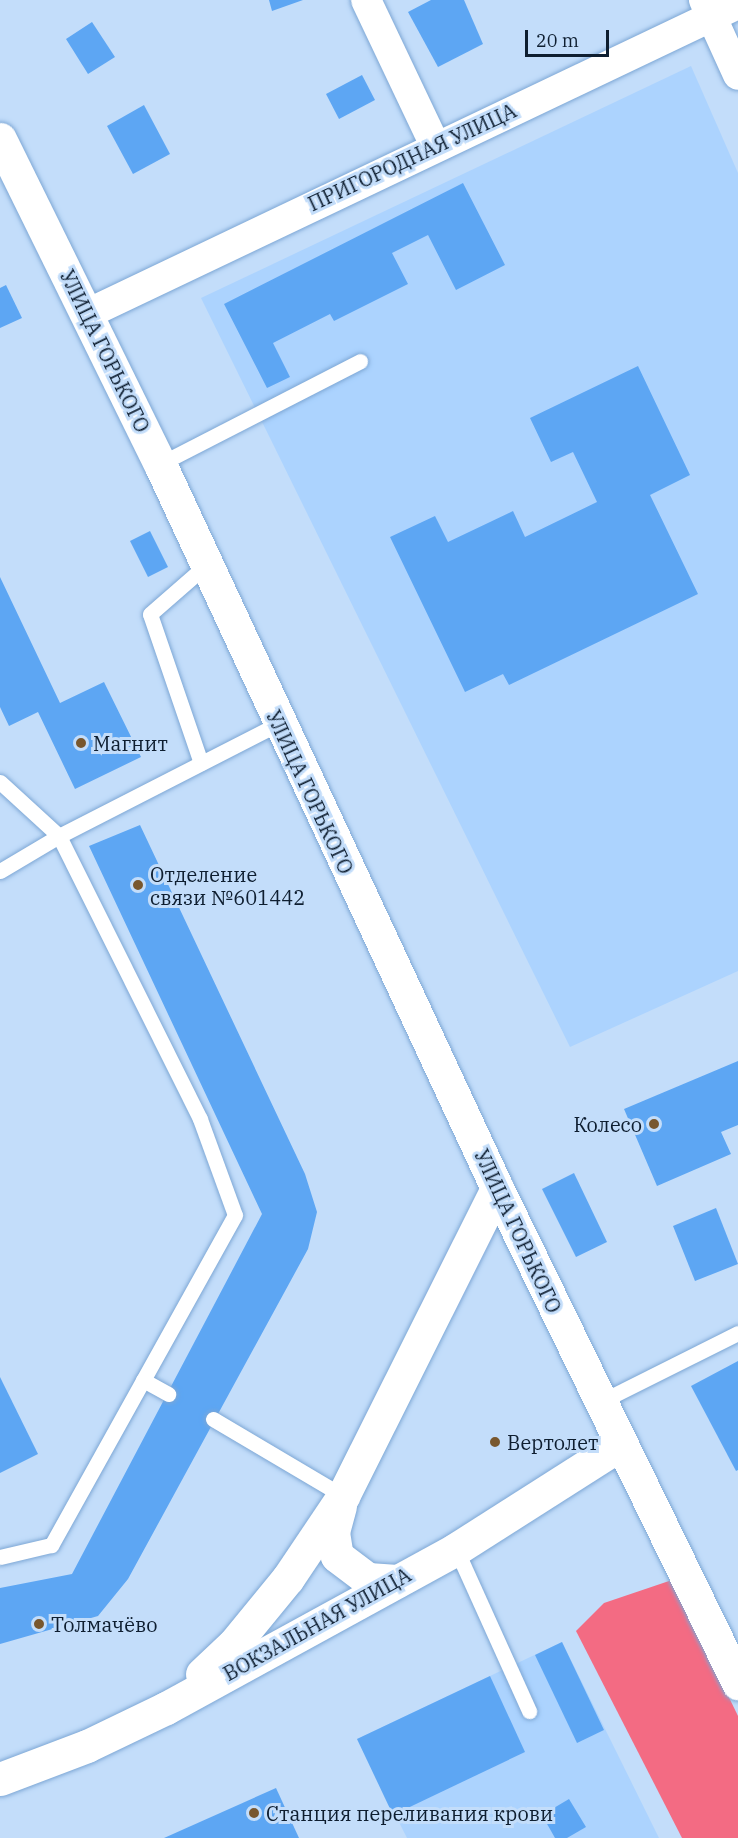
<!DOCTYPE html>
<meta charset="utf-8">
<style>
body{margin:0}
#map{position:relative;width:738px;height:1838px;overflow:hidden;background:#c3ddfa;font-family:"IBM Plex Serif",serif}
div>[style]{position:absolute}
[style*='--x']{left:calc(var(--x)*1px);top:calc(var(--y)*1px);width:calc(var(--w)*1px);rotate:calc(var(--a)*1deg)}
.built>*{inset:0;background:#acd3fe}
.forest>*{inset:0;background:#f36b83}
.building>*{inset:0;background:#5da6f3}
.roads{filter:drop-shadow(0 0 2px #7da7d5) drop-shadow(0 0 2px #7da7d5)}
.service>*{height:15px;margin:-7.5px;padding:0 7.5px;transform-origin:7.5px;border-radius:7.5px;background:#fff}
.minor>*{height:30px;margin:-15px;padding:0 15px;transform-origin:15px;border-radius:15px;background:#fff}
.secondary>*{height:33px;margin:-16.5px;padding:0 16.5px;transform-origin:16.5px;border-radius:16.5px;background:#fff}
.dots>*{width:16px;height:16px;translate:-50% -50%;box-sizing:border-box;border:3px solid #c3ddfa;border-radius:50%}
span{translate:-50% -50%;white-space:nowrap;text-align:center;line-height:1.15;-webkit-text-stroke:6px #c3ddfa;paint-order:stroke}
.street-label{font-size:20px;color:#0e1e30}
.poi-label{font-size:20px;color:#0e1e30}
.left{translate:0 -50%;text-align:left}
.right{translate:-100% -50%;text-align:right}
.scale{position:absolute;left:525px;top:30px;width:84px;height:27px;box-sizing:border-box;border:3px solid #0e1e30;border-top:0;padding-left:8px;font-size:18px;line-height:21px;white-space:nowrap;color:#0e1e30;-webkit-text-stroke:4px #c3ddfa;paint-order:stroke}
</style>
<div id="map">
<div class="built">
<div style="clip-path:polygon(691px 66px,738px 173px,738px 971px,570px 1047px,201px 298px)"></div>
<div style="clip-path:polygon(562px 1642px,659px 1838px,407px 1838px,357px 1739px)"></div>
</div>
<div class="forest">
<div style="clip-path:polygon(672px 1580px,738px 1716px,738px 1838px,682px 1838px,576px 1631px,604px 1603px)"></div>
</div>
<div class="building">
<div style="clip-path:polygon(269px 0,303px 0,272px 11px)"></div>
<div style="clip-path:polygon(431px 0,464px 0,483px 44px,438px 67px,408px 12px)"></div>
<div style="clip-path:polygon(92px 22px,115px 57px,88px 74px,66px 39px)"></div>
<div style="clip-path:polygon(362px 75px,375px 100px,339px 119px,326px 94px)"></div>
<div style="clip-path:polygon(144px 105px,170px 154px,133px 174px,107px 126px)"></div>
<div style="clip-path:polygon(463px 183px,505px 265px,456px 290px,428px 235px,392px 253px,408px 284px,334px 321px,330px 314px,273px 343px,290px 377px,267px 388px,224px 304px)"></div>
<div style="clip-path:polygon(6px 285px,22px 318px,0 328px,0 288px)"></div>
<div style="clip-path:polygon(638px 366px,690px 475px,650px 495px,698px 594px,509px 685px,503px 674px,465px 692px,390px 537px,435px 516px,448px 542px,513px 511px,525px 537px,597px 502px,573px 452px,551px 462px,530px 418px)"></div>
<div style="clip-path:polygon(150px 531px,168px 567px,148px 577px,130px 541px)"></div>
<div style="clip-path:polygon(0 577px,60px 703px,104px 682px,141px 757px,75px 789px,38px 712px,9px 726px,0 707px)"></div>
<div style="clip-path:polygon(140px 825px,305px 1174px,317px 1212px,308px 1249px,128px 1579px,98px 1616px,0 1644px,0 1588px,72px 1574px,262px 1214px,89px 846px)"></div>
<div style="clip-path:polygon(738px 1061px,738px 1125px,721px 1132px,731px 1154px,657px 1186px,624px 1109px)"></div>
<div style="clip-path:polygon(574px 1173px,607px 1242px,576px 1257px,542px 1189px)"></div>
<div style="clip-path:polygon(716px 1208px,738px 1264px,695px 1281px,673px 1226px)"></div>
<div style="clip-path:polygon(738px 1361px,738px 1470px,736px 1471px,691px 1386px)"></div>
<div style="clip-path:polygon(0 1377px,38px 1454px,0 1473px)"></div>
<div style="clip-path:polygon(562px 1642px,604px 1730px,577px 1743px,535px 1655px)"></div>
<div style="clip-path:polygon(490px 1676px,525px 1752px,393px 1815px,357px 1739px)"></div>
<div style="clip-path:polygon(276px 1788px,299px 1838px,164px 1838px)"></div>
<div style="clip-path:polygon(569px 1799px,586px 1827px,567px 1838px,555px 1838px,542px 1815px)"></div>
</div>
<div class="roads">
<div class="service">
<div style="--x:160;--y:464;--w:225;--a:-27.2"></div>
<div style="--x:201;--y:763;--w:157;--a:-108.9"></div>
<div style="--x:150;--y:614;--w:73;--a:-41.1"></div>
<div style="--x:0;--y:782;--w:80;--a:42.5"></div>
<div style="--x:59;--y:836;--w:246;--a:-27.1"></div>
<div style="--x:0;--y:871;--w:69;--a:-30.7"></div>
<div style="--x:59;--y:836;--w:316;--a:63.5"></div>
<div style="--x:200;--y:1119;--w:102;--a:70"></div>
<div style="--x:235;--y:1215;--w:378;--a:119.1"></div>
<div style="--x:51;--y:1545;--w:52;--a:166.8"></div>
<div style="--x:143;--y:1380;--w:29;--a:29"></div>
<div style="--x:600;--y:1402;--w:154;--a:-26.6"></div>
<div style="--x:213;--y:1419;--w:151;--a:30.6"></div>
<div style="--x:456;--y:1549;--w:178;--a:65.7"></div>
</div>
<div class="minor">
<div style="--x:366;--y:0;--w:161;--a:64.6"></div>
<div style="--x:704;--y:0;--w:82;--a:65.6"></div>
<div style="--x:87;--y:314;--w:721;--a:-25.46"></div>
</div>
<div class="secondary">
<div style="--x:0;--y:139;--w:362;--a:63.8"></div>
<div style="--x:160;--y:464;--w:799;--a:65.04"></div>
<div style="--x:497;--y:1188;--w:551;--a:64.04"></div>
<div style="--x:340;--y:1506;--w:27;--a:105"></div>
<div style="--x:333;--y:1532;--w:24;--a:81"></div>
<div style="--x:337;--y:1556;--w:39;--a:37"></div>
<div style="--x:368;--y:1579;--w:29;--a:4"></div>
<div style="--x:202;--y:1674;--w:44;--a:-43.2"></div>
<div style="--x:234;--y:1644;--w:85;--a:-50.7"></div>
<div style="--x:288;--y:1578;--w:99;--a:-56.1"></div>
<div style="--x:343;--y:1496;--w:344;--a:-63.4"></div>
<div style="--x:0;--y:1779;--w:93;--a:-20.8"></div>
<div style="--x:87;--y:1746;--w:88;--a:-25.7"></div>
<div style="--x:166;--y:1708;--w:331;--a:-28.7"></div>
<div style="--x:456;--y:1549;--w:196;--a:-32.5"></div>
</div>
</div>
<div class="dots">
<div style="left:81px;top:743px;background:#78572e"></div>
<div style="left:138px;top:885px;background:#78572e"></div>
<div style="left:654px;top:1124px;background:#78572e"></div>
<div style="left:495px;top:1442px;background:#78572e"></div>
<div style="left:39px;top:1624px;background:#78572e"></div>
<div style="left:254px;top:1813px;background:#78572e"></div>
</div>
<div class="street-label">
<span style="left:412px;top:157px;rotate:-25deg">ПРИГОРОДНАЯ УЛИЦА</span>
<span style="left:105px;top:351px;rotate:64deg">УЛИЦА ГОРЬКОГО</span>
<span style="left:310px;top:792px;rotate:65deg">УЛИЦА ГОРЬКОГО</span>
<span style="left:518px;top:1231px;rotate:65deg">УЛИЦА ГОРЬКОГО</span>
<span style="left:317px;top:1624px;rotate:-29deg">ВОКЗАЛЬНАЯ УЛИЦА</span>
</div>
<div class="poi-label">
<span class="left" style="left:93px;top:743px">Магнит</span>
<span class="left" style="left:150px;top:886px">Отделение<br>связи №601442</span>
<span class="right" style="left:642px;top:1124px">Колесо</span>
<span class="left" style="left:507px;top:1442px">Вертолет</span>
<span class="left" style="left:51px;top:1624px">Толмачёво</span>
<span class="left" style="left:266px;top:1813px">Станция переливания крови</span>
</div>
<div class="scale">20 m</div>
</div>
